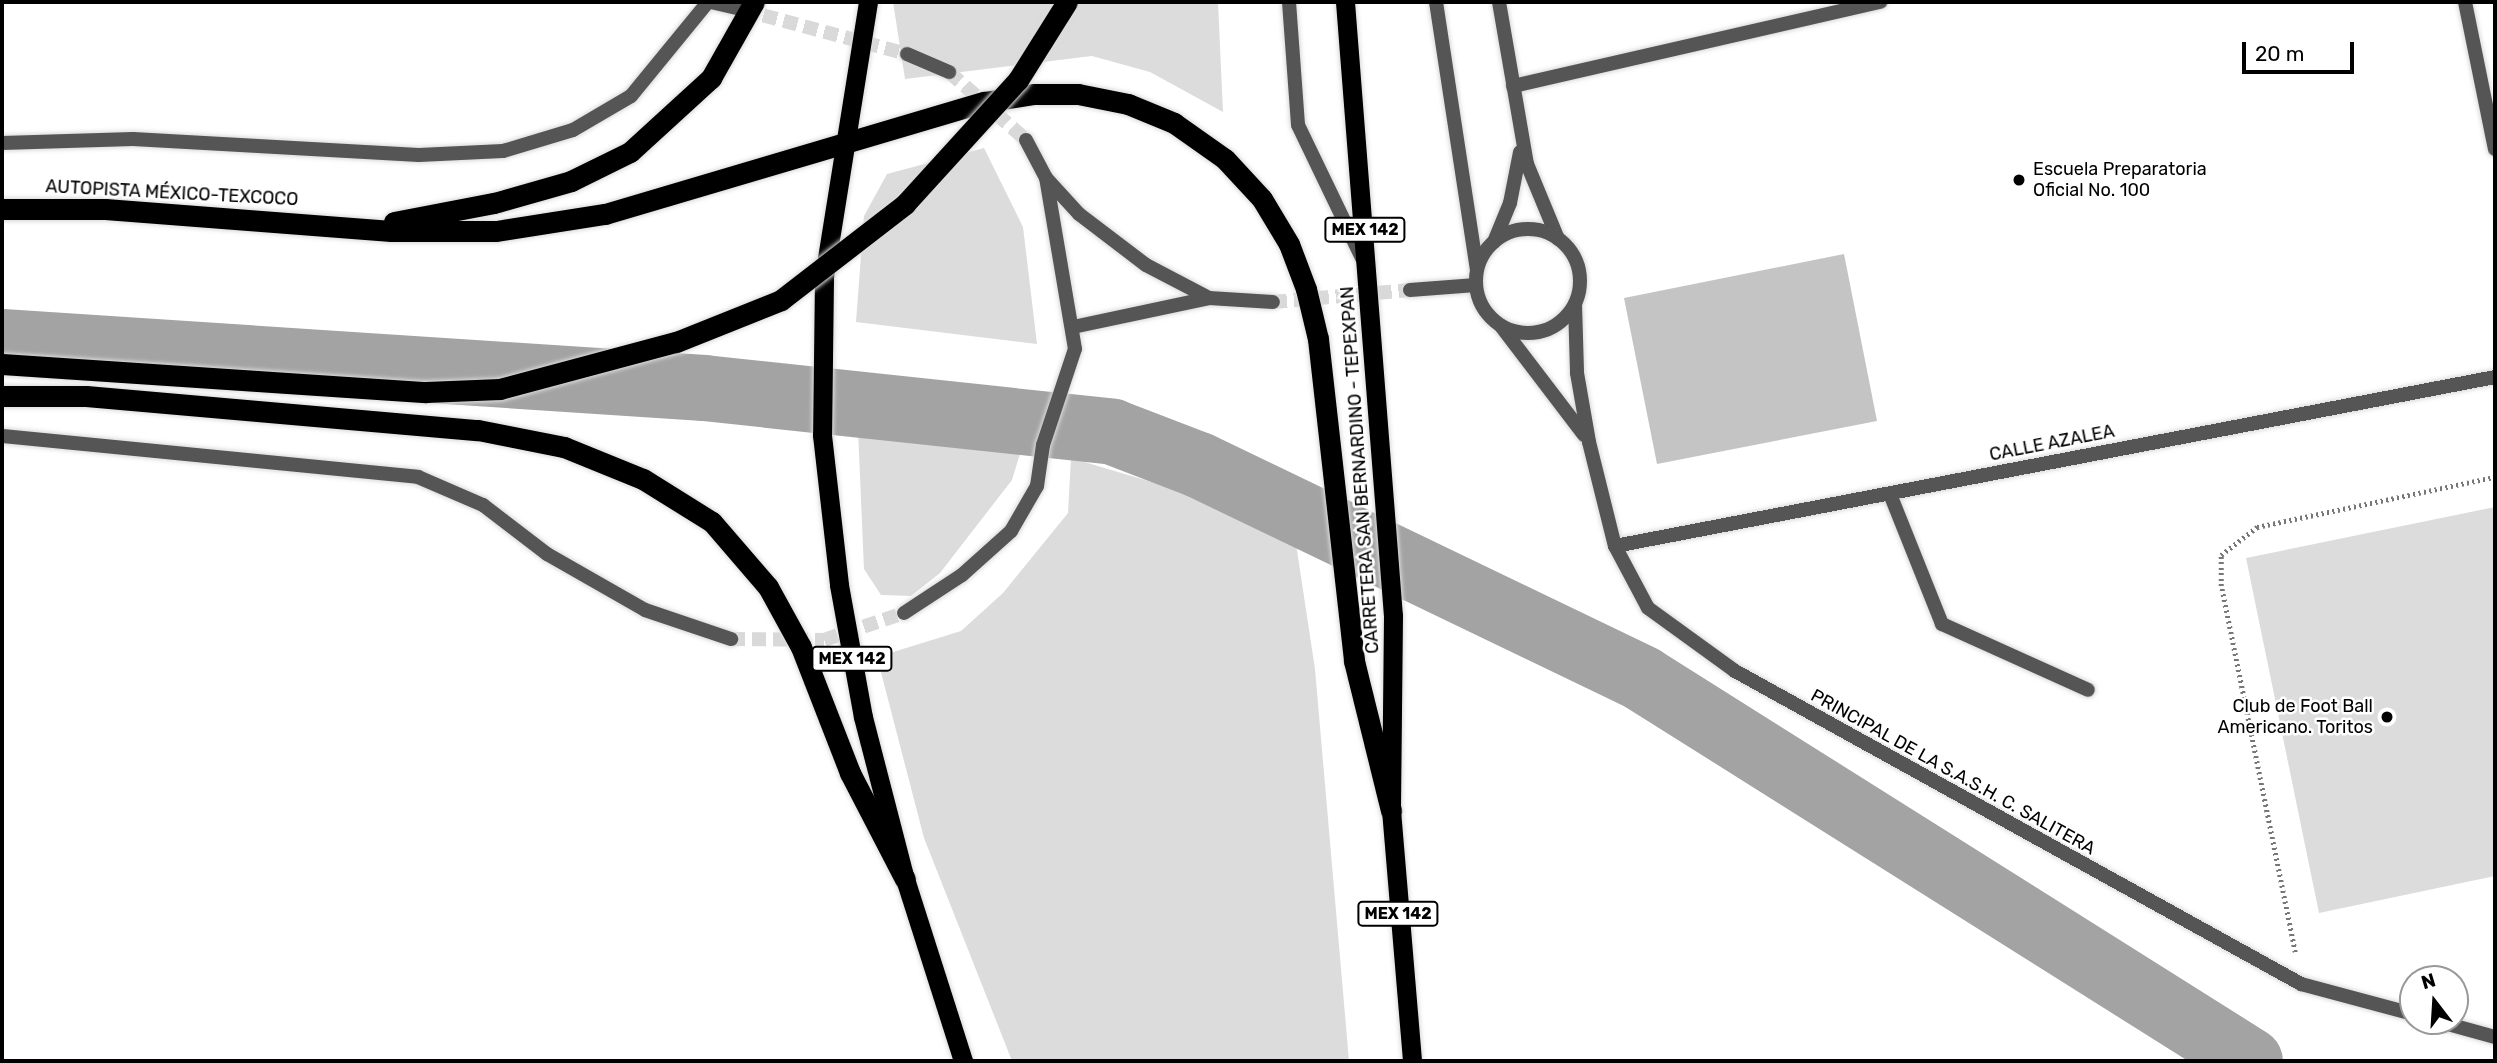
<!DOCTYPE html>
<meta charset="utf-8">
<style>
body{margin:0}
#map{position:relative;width:2497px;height:1063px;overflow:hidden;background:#fff;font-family:Rubik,sans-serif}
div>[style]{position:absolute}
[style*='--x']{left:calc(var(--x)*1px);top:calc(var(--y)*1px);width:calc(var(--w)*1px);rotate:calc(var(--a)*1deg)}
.green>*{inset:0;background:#dcdcdc}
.river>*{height:66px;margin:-33px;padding:0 33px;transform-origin:33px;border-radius:33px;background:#a3a3a3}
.building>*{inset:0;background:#c4c4c4}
.minor-tunnel>*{height:14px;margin-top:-7px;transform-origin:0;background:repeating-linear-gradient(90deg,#d9d9d9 0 14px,transparent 0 21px)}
.path>*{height:4.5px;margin-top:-2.25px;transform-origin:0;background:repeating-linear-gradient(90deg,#777 0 2px,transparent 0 5.5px)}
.roads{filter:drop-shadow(0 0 2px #dbdbdb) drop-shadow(0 0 2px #dbdbdb)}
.service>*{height:14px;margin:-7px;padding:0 7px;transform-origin:7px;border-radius:7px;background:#555}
.minor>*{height:14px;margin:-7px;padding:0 7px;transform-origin:7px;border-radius:7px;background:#555}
.minor>.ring{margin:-7px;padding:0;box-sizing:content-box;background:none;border:14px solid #555;border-radius:50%}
.trunk>*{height:19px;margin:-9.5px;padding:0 9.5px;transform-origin:9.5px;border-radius:9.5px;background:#000}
.motorway>*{height:21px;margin:-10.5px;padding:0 10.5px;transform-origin:10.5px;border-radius:10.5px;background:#000}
.bridges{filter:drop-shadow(0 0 2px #dbdbdb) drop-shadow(0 0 2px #dbdbdb)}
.motorway-bridge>*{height:21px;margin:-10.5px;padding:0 10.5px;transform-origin:10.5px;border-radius:10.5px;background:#000}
.dots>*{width:19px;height:19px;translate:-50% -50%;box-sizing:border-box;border:4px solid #fff;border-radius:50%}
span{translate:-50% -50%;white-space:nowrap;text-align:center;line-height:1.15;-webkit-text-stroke:5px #fff;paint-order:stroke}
.shield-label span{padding:2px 5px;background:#fff;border:2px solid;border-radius:5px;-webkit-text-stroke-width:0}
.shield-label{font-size:16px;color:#000;font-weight:700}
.poi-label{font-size:18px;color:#000}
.left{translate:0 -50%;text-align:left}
.right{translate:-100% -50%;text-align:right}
.street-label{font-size:18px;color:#000}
.frame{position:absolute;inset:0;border:4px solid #000;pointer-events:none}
.north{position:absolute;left:2399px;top:965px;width:70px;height:70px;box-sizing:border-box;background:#fff;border:2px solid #999;border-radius:50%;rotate:343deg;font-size:19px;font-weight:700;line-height:28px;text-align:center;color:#000}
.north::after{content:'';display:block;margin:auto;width:24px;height:32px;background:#000;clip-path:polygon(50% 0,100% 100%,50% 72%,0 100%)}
.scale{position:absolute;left:2242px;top:42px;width:112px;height:32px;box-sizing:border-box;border:4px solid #000;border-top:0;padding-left:9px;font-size:21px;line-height:24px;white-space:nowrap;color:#000;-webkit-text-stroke:5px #fff;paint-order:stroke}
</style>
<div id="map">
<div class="green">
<div style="clip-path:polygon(893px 2px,1218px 2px,1223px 112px,1150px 72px,1092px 56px,905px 79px)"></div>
<div style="clip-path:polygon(984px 148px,1023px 227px,1037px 344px,856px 322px,864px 216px,887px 174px)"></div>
<div style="clip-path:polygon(858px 430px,1023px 444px,1012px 480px,940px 573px,911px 596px,881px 595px,864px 569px)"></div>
<div style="clip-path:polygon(1071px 458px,1293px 524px,1315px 669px,1349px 1061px,1012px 1061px,924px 838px,877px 657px,961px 631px,1003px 593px,1068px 513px)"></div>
<div style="clip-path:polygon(2495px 507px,2495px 876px,2319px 913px,2246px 558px)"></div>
</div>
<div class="river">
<div style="--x:2;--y:342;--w:704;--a:3.75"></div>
<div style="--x:704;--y:388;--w:411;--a:6.1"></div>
<div style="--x:1113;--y:432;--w:92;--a:21"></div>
<div style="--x:1199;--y:465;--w:493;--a:25.7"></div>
<div style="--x:1643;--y:679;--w:717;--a:32.18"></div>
</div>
<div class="building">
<div style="clip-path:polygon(1844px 254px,1877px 421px,1657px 464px,1624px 298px)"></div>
</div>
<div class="minor-tunnel">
<div style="--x:743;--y:10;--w:170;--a:15"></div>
<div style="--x:949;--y:72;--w:103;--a:41.4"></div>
<div style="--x:1273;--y:302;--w:138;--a:-5"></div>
<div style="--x:731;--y:639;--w:93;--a:0.6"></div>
<div style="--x:824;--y:640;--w:84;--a:-18.6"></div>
</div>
<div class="path">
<div style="--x:2295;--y:952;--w:373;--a:-101.4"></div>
<div style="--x:2221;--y:586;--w:31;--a:-90"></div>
<div style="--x:2221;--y:555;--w:46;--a:-37.9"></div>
<div style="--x:2257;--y:527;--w:243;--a:-11.9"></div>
</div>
<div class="roads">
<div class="service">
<div style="--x:1289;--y:2;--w:123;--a:85.8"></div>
<div style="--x:1298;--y:125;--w:148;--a:64.3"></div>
<div style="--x:1513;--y:86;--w:377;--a:-12.9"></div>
<div style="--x:1890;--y:494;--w:140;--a:68.2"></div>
<div style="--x:1942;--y:624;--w:160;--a:24.3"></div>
</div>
<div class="minor">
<div style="--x:711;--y:2;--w:28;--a:13"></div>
<div style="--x:1436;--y:2;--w:270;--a:81.3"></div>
<div style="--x:1499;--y:2;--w:164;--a:80.2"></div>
<div style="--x:1527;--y:164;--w:81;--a:67.5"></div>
<div style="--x:2465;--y:2;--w:150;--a:78.5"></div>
<div style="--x:907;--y:54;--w:46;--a:23.2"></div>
<div style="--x:1026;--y:140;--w:43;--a:62.2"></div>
<div style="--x:1046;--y:178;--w:49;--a:47.5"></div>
<div style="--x:1079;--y:214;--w:84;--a:37.3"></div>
<div style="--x:1146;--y:265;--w:71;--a:27.6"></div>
<div style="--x:2;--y:143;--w:131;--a:-1.7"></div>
<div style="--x:133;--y:139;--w:286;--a:3.2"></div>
<div style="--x:419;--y:155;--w:84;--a:-2.7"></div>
<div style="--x:503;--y:151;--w:73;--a:-16.7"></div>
<div style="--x:573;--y:130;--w:67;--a:-30.4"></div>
<div style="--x:631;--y:96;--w:122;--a:-50.7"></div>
<div class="ring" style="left:1476px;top:229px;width:90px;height:90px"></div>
<div style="--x:1494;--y:242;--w:42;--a:-67.7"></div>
<div style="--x:1510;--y:203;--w:52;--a:-78.9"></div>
<div style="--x:1410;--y:290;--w:66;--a:-4.3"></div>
<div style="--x:1575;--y:304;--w:69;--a:88.3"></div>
<div style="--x:1577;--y:373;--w:70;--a:80.1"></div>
<div style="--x:1589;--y:442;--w:107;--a:76"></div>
<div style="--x:1615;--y:546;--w:70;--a:62"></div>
<div style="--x:1648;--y:608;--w:107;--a:35.9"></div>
<div style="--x:1735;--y:671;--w:647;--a:28.94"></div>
<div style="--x:2301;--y:984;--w:116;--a:15"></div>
<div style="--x:1501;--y:326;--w:137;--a:52.7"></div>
<div style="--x:1073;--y:327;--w:139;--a:-12"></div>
<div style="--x:1209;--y:298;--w:64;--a:3.6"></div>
<div style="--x:2;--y:436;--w:418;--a:5.6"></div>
<div style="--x:418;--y:477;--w:71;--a:23.3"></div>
<div style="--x:483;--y:505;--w:81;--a:37.4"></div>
<div style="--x:547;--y:554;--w:113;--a:29.7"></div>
<div style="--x:645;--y:610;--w:91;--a:18.6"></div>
<div style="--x:1615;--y:546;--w:896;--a:-10.87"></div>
<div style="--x:904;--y:613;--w:69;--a:-33.2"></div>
<div style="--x:962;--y:575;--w:66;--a:-41.9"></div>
<div style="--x:1011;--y:531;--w:52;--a:-60"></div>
<div style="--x:1037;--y:486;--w:41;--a:-81.7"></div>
<div style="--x:1043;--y:445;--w:101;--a:-71.6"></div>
<div style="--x:1075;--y:349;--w:173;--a:-99.6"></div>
<div style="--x:2437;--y:1021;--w:60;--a:15.4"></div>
</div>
<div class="trunk">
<div style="--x:868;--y:2;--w:279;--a:99.1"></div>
<div style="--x:824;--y:278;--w:157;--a:90.7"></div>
<div style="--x:822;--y:435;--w:151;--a:83.5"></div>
<div style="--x:839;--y:585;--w:134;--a:79.7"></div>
<div style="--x:863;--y:717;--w:167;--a:75.5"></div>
<div style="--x:905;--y:879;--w:191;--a:72.3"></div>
<div style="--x:1345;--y:2;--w:616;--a:85.53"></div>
<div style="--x:1393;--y:616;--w:194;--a:90.6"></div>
<div style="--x:1391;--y:810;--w:252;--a:85.2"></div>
</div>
<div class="motorway">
<div style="--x:2;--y:209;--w:103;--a:0"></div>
<div style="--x:105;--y:209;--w:287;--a:4.4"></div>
<div style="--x:391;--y:231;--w:105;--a:0"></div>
<div style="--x:496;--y:231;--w:110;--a:-8.9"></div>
<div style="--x:605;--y:214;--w:395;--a:-16.5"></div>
<div style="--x:984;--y:102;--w:51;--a:-9.1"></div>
<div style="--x:1034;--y:94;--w:44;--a:0"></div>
<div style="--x:1078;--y:94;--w:51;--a:11.3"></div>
<div style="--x:1128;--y:104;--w:50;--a:22.4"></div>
<div style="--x:1174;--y:123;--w:62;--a:35.2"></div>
<div style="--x:1225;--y:159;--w:54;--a:47.2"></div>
<div style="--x:1262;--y:199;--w:52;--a:59"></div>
<div style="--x:1289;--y:244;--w:48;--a:69.3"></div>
<div style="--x:1306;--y:289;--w:51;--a:76.5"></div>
<div style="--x:1318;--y:339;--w:324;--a:83.6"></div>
<div style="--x:1354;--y:661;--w:154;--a:76.1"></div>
<div style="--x:394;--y:222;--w:102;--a:-10.8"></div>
<div style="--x:494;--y:203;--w:80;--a:-15.9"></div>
<div style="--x:571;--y:181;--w:66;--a:-26.2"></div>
<div style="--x:630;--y:152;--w:110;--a:-42.4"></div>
<div style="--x:711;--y:78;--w:87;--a:-60.5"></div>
<div style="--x:2;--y:396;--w:84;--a:0"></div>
<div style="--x:86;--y:396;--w:393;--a:5"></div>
<div style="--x:478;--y:430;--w:88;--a:11.2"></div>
<div style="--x:564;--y:447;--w:85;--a:22.1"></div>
<div style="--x:643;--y:479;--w:81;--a:31.9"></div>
<div style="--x:712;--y:522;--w:86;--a:49.3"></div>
<div style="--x:768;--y:587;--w:68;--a:61.2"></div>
<div style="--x:801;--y:647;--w:135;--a:68.7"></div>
<div style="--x:850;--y:773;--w:119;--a:62.6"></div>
</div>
</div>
<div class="bridges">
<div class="motorway-bridge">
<div style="--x:2;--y:364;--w:425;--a:3.8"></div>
<div style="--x:426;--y:392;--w:74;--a:-2.3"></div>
<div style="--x:500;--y:389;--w:182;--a:-15"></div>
<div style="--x:676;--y:342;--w:113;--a:-21.8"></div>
<div style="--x:781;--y:300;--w:157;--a:-37.7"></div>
<div style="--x:905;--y:204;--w:168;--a:-47.7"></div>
<div style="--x:1018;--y:80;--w:92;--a:-57.9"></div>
</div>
</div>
<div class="dots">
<div style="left:2019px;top:180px;background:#000"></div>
<div style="left:2387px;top:717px;background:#000"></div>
</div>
<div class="shield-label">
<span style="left:1365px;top:230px">MEX 142</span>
<span style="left:852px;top:659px">MEX 142</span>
<span style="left:1398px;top:914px">MEX 142</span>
</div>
<div class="poi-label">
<span class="left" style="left:2033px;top:180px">Escuela Preparatoria<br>Oficial No. 100</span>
<span class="right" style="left:2373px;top:717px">Club de Foot Ball<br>Americano. Toritos</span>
</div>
<div class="street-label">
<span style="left:172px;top:193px;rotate:3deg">AUTOPISTA MÉXICO-TEXCOCO</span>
<span style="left:2052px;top:443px;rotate:-11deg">CALLE AZALEA</span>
<span style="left:1360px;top:470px;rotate:-94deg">CARRETERA SAN BERNARDINO - TEPEXPAN</span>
<span style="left:1953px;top:772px;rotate:29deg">PRINCIPAL DE LA S.A.S.H. C. SALITERA</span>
</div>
<div class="frame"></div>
<div class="north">N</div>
<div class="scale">20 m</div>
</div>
